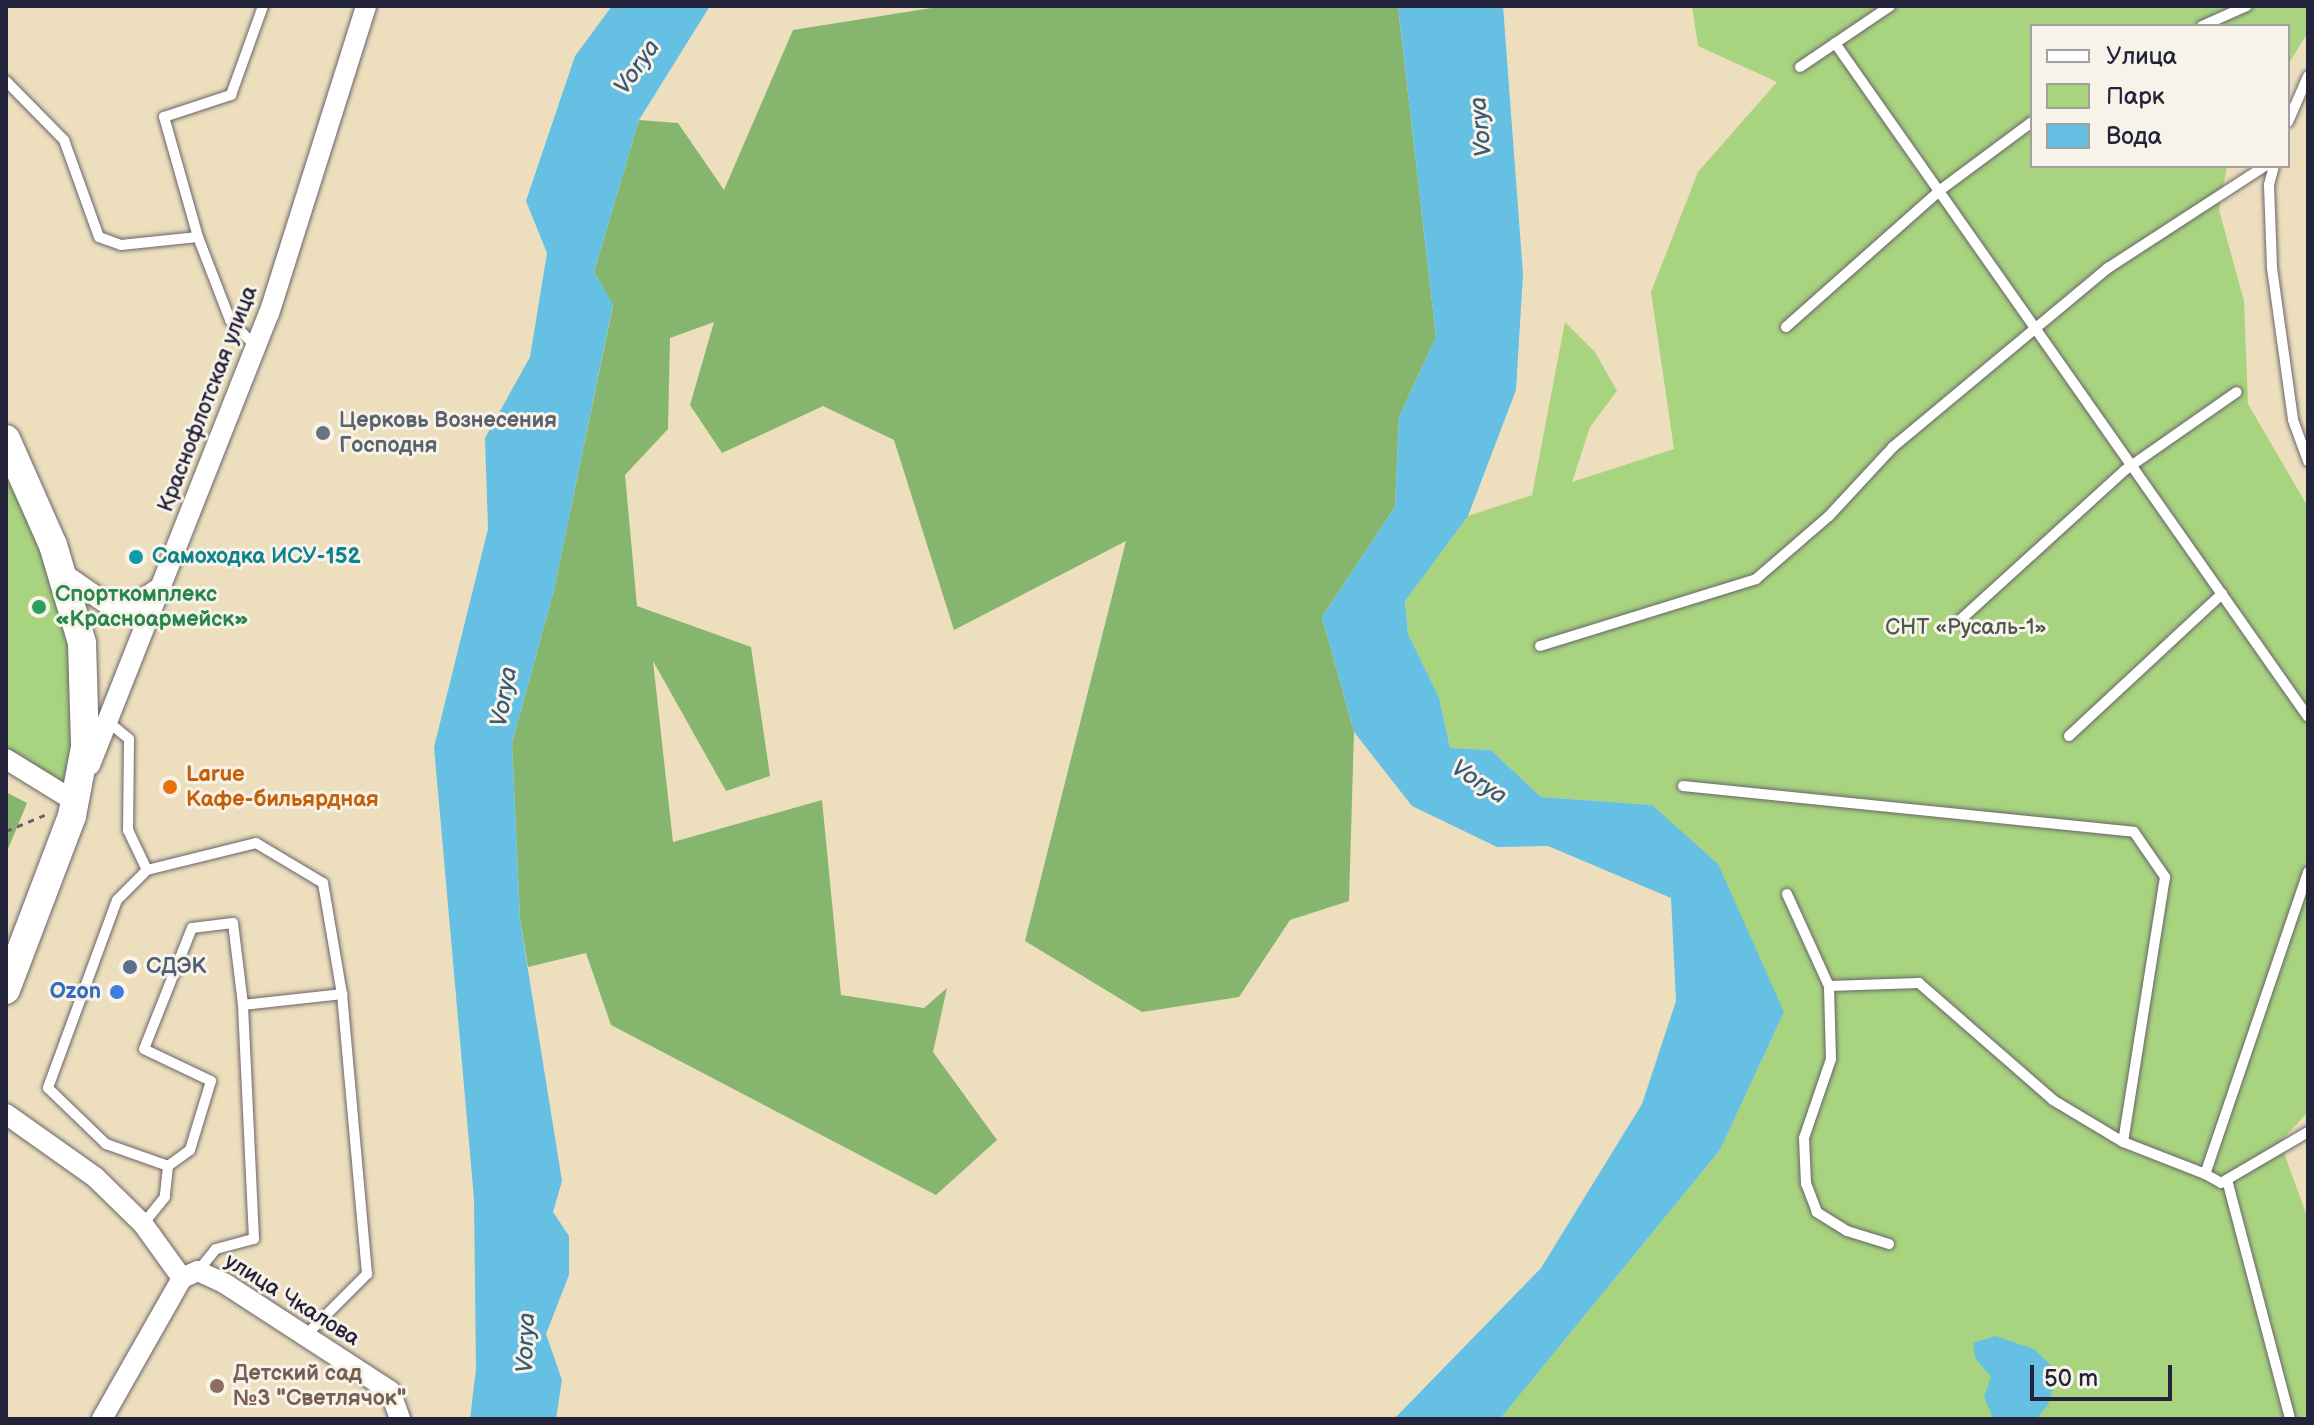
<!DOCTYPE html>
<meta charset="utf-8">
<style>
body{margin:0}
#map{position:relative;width:2314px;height:1425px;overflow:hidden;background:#eddfbe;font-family:"Balsamiq Sans",sans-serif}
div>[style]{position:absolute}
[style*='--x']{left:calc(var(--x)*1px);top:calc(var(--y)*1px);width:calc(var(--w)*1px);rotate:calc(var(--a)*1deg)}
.green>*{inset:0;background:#a8d37f}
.forest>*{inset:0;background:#86b56e}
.water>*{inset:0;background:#66c0e3}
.path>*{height:3px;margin-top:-1.5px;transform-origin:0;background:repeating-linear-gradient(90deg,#696469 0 6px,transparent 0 12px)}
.roads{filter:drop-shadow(0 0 2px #696469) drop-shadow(0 0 2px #696469)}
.service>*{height:10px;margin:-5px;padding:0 5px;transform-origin:5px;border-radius:5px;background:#fff}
.minor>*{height:20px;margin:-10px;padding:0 10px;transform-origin:10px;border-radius:10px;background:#fff}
.secondary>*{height:28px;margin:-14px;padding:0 14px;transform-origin:14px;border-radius:14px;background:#fff}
.dots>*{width:22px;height:22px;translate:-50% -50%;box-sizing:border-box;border:4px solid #f7f3e8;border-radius:50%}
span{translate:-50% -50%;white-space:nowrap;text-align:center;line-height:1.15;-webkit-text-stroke:6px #f7f3e8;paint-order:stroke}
.street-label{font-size:22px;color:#22223b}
.worship-label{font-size:22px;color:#5b616d;font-weight:700}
.left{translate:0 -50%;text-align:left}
.culture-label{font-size:22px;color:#0d838f;font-weight:700}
.leisure-label{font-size:22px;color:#27864d;font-weight:700}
.park-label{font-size:22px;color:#4a574f}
.food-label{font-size:22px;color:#c56008;font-weight:700}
.service-label{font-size:22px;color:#4e5e75;font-weight:700}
.shop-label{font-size:22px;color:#366cbe;font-weight:700}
.right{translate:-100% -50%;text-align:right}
.education-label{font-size:22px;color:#785e54;font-weight:700}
.water-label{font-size:24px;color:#3a5976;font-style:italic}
.frame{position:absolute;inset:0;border:8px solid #22223b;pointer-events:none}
.legend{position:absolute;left:2030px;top:24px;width:260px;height:144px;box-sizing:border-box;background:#f7f3e8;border:2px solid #a29fa3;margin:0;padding:10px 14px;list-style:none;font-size:24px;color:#22223b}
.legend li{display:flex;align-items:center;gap:16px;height:40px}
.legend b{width:40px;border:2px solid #a29fa3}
.scale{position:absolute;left:2030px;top:1365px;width:142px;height:36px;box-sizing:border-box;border:4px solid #22223b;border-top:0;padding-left:10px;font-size:24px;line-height:28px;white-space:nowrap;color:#22223b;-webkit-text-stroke:6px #f7f3e8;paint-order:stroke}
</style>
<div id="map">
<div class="green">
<div style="clip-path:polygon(1692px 6px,2308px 6px,2308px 32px,2288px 65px,2288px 26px,2032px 26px,2032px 166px,2227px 166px,2219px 210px,2244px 301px,2248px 404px,2308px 507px,2308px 1112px,2280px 1142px,2308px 1219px,2308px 1419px,1500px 1419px,1720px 1150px,1784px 1012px,1652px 805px,1541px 797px,1491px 750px,1450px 748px,1439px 697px,1408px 634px,1405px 600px,1468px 516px,1532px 495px,1565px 322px,1595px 352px,1617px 391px,1590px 427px,1572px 482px,1674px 449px,1651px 292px,1698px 172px,1777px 82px,1698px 46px)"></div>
<div style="clip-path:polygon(6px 442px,82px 643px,76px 802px,6px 759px)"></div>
</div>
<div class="forest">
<div style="clip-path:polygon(944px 6px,1398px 6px,1436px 337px,1399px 417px,1395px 507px,1322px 617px,1354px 732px,1349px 901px,1290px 920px,1239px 997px,1142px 1012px,1025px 941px,1126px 541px,954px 630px,894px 440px,823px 406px,722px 453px,690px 405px,714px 322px,670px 338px,668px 429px,625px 475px,637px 606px,751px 647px,770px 776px,726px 791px,653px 661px,673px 842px,822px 800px,841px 995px,924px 1008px,947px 988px,933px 1052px,997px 1140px,936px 1195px,611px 1025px,586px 953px,528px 967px,520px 919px,512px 743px,554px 590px,613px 305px,594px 272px,639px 120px,678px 123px,724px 190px,793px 30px)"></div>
<div style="clip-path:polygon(6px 792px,27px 803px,6px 854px)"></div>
</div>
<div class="water">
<div style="clip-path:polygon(612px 6px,710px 6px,639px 120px,594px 272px,613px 304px,554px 590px,512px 743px,520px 920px,562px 1181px,553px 1212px,569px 1236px,569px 1275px,546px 1334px,562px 1380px,556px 1419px,470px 1419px,476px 1369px,474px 1199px,434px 747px,488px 529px,485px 438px,530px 357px,547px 253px,526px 201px,575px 56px)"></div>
<div style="clip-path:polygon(1398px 6px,1503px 6px,1523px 274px,1516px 390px,1468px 516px,1405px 601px,1408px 634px,1439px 697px,1450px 748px,1491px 750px,1541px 797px,1652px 805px,1718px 864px,1784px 1012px,1720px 1150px,1500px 1419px,1394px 1419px,1541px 1268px,1642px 1104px,1676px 1001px,1671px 898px,1548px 846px,1497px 847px,1412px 806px,1354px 732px,1322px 617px,1395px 507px,1399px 417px,1436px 337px)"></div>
<div style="clip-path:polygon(1995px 1336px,2034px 1349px,2058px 1372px,2048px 1405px,2036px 1419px,1993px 1418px,1984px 1397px,1991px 1377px,1975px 1358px,1973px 1343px)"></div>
</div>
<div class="path">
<div style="--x:6;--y:831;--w:44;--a:-22.5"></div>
</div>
<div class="roads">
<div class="service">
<div style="--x:2202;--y:26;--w:49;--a:-24"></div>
<div style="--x:1835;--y:43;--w:823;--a:54.94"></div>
<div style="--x:1800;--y:67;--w:109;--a:-34.1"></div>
<div style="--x:6;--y:81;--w:83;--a:45.5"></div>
<div style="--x:64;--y:140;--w:103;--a:70.2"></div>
<div style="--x:99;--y:237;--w:23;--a:20"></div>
<div style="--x:121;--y:245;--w:77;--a:-5.9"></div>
<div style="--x:198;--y:237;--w:89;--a:68.9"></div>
<div style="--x:230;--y:320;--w:37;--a:46"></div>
<div style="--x:2288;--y:122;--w:50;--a:-66.5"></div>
<div style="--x:2274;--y:166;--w:20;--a:105"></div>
<div style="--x:2269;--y:185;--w:83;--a:87.9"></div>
<div style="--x:2272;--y:268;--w:153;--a:82.1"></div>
<div style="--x:2293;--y:420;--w:44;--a:69.9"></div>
<div style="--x:198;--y:237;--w:125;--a:-105.8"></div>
<div style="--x:164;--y:117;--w:71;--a:-18.2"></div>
<div style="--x:231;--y:95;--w:95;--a:-70.2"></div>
<div style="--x:1786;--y:327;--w:205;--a:-41.6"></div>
<div style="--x:1939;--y:191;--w:116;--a:-36.6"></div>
<div style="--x:1958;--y:622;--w:226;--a:-42.3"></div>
<div style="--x:2125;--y:470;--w:136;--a:-34.9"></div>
<div style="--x:1540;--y:646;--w:226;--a:-17.2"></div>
<div style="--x:1756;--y:579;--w:96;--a:-40.8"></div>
<div style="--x:1829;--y:516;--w:94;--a:-47.2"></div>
<div style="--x:1893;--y:447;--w:280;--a:-39.8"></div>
<div style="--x:2108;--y:268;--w:187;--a:-33"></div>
<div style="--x:107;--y:721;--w:28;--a:39"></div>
<div style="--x:129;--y:739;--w:91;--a:90.6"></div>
<div style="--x:128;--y:830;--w:44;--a:64.6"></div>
<div style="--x:147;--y:870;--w:42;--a:135"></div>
<div style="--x:117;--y:900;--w:200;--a:110.2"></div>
<div style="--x:48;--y:1088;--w:81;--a:44"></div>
<div style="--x:106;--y:1144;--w:66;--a:19.5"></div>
<div style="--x:168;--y:1166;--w:31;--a:96"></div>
<div style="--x:165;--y:1197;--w:35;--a:129"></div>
<div style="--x:2069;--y:736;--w:209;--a:-42.9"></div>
<div style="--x:1683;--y:786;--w:453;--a:5.8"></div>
<div style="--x:2134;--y:832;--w:55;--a:55.4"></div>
<div style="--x:2165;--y:877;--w:268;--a:99"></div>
<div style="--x:2123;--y:1142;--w:88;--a:21.3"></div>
<div style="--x:147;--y:870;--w:112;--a:-13.9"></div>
<div style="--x:256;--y:843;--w:78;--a:30.8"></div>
<div style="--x:323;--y:883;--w:113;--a:80.3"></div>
<div style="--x:2308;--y:872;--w:319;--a:108.8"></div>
<div style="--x:2205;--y:1174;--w:18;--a:29"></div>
<div style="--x:2221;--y:1183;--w:101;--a:-30.4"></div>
<div style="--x:1787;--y:894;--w:101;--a:65.5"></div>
<div style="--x:168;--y:1166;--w:27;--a:-36"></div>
<div style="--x:190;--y:1150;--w:72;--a:-73.1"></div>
<div style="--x:211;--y:1081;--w:74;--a:-154.5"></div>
<div style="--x:144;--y:1049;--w:130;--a:-68.4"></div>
<div style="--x:192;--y:928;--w:41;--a:-7"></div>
<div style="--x:233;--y:923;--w:83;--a:83"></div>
<div style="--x:2227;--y:1180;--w:247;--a:75.2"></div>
<div style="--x:1889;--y:1244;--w:44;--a:-162.8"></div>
<div style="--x:1847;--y:1231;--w:36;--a:-148"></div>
<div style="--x:1817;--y:1212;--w:30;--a:-111"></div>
<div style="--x:1806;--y:1184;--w:46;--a:-92.5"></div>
<div style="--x:1804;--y:1138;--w:83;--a:-71.1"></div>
<div style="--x:1831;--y:1059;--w:73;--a:-91.6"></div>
<div style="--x:1829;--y:986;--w:90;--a:-1.9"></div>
<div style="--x:1919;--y:983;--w:178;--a:41.1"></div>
<div style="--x:2053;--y:1100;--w:82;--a:31"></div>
<div style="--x:198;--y:1271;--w:28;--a:-51"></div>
<div style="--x:216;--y:1249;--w:39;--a:-15"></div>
<div style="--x:254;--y:1239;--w:234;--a:-92.7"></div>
<div style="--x:243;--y:1005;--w:100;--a:-6.3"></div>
<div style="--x:342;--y:994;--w:281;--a:84.9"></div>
<div style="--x:367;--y:1274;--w:88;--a:135"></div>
</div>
<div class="minor">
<div style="--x:61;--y:572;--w:60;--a:34.8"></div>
<div style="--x:110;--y:606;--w:18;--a:9"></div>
<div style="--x:128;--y:609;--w:34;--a:-34"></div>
<div style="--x:6;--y:759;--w:82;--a:31.6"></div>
<div style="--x:76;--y:802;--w:8;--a:-67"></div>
<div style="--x:90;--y:765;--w:485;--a:-68.4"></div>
<div style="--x:269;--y:314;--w:323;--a:-72.5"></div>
<div style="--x:6;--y:1114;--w:109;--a:35.3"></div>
<div style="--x:95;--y:1177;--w:67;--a:44.4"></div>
<div style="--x:143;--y:1224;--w:67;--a:54.2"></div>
<div style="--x:102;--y:1419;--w:162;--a:-60.4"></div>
<div style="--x:182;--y:1278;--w:17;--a:-24"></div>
<div style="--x:198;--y:1271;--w:29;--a:25"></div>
<div style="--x:224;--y:1283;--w:198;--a:33"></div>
<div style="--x:390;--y:1391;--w:30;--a:70"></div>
</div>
<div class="secondary">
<div style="--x:6;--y:439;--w:116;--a:66.1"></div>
<div style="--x:53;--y:545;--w:102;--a:73.5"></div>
<div style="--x:82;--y:643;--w:104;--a:88.3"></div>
<div style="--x:85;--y:747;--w:70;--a:100.7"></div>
<div style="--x:72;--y:816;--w:186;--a:110.8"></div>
</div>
</div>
<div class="dots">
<div style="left:323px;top:433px;background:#6b7280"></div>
<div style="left:136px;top:557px;background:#0f9aa8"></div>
<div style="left:39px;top:607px;background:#2e9e5b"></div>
<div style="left:170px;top:787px;background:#e8710a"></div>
<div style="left:130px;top:967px;background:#5c6f8a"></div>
<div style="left:117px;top:992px;background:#3f7fe0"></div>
<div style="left:217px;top:1386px;background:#8d6e63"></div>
</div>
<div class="street-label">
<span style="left:208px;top:399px;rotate:-69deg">Краснофлотская улица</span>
<span style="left:292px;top:1300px;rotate:32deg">улица Чкалова</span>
</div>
<div class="worship-label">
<span class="left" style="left:339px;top:433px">Церковь Вознесения<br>Господня</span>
</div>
<div class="culture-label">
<span class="left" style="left:152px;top:557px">Самоходка ИСУ-152</span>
</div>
<div class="leisure-label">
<span class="left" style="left:55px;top:607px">Спорткомплекс<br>«Красноармейск»</span>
</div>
<div class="park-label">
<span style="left:1966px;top:628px">СНТ «Русаль-1»</span>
</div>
<div class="food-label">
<span class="left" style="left:186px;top:787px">Larue<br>Кафе-бильярдная</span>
</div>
<div class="service-label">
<span class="left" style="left:146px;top:967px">СДЭК</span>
</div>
<div class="shop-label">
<span class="right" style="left:101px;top:992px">Ozon</span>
</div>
<div class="education-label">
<span class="left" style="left:233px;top:1386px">Детский сад<br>№3 "Светлячок"</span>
</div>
<div class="water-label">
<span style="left:637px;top:67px;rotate:-55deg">Vorya</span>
<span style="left:1481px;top:127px;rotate:-96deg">Vorya</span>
<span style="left:504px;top:697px;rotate:-80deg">Vorya</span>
<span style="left:1479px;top:782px;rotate:33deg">Vorya</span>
<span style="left:526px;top:1343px;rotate:-88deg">Vorya</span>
</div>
<div class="frame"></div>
<ul class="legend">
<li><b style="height:10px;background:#fff"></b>Улица</li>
<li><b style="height:22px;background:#a8d37f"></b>Парк</li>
<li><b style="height:22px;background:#66c0e3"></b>Вода</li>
</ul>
<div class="scale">50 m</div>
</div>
